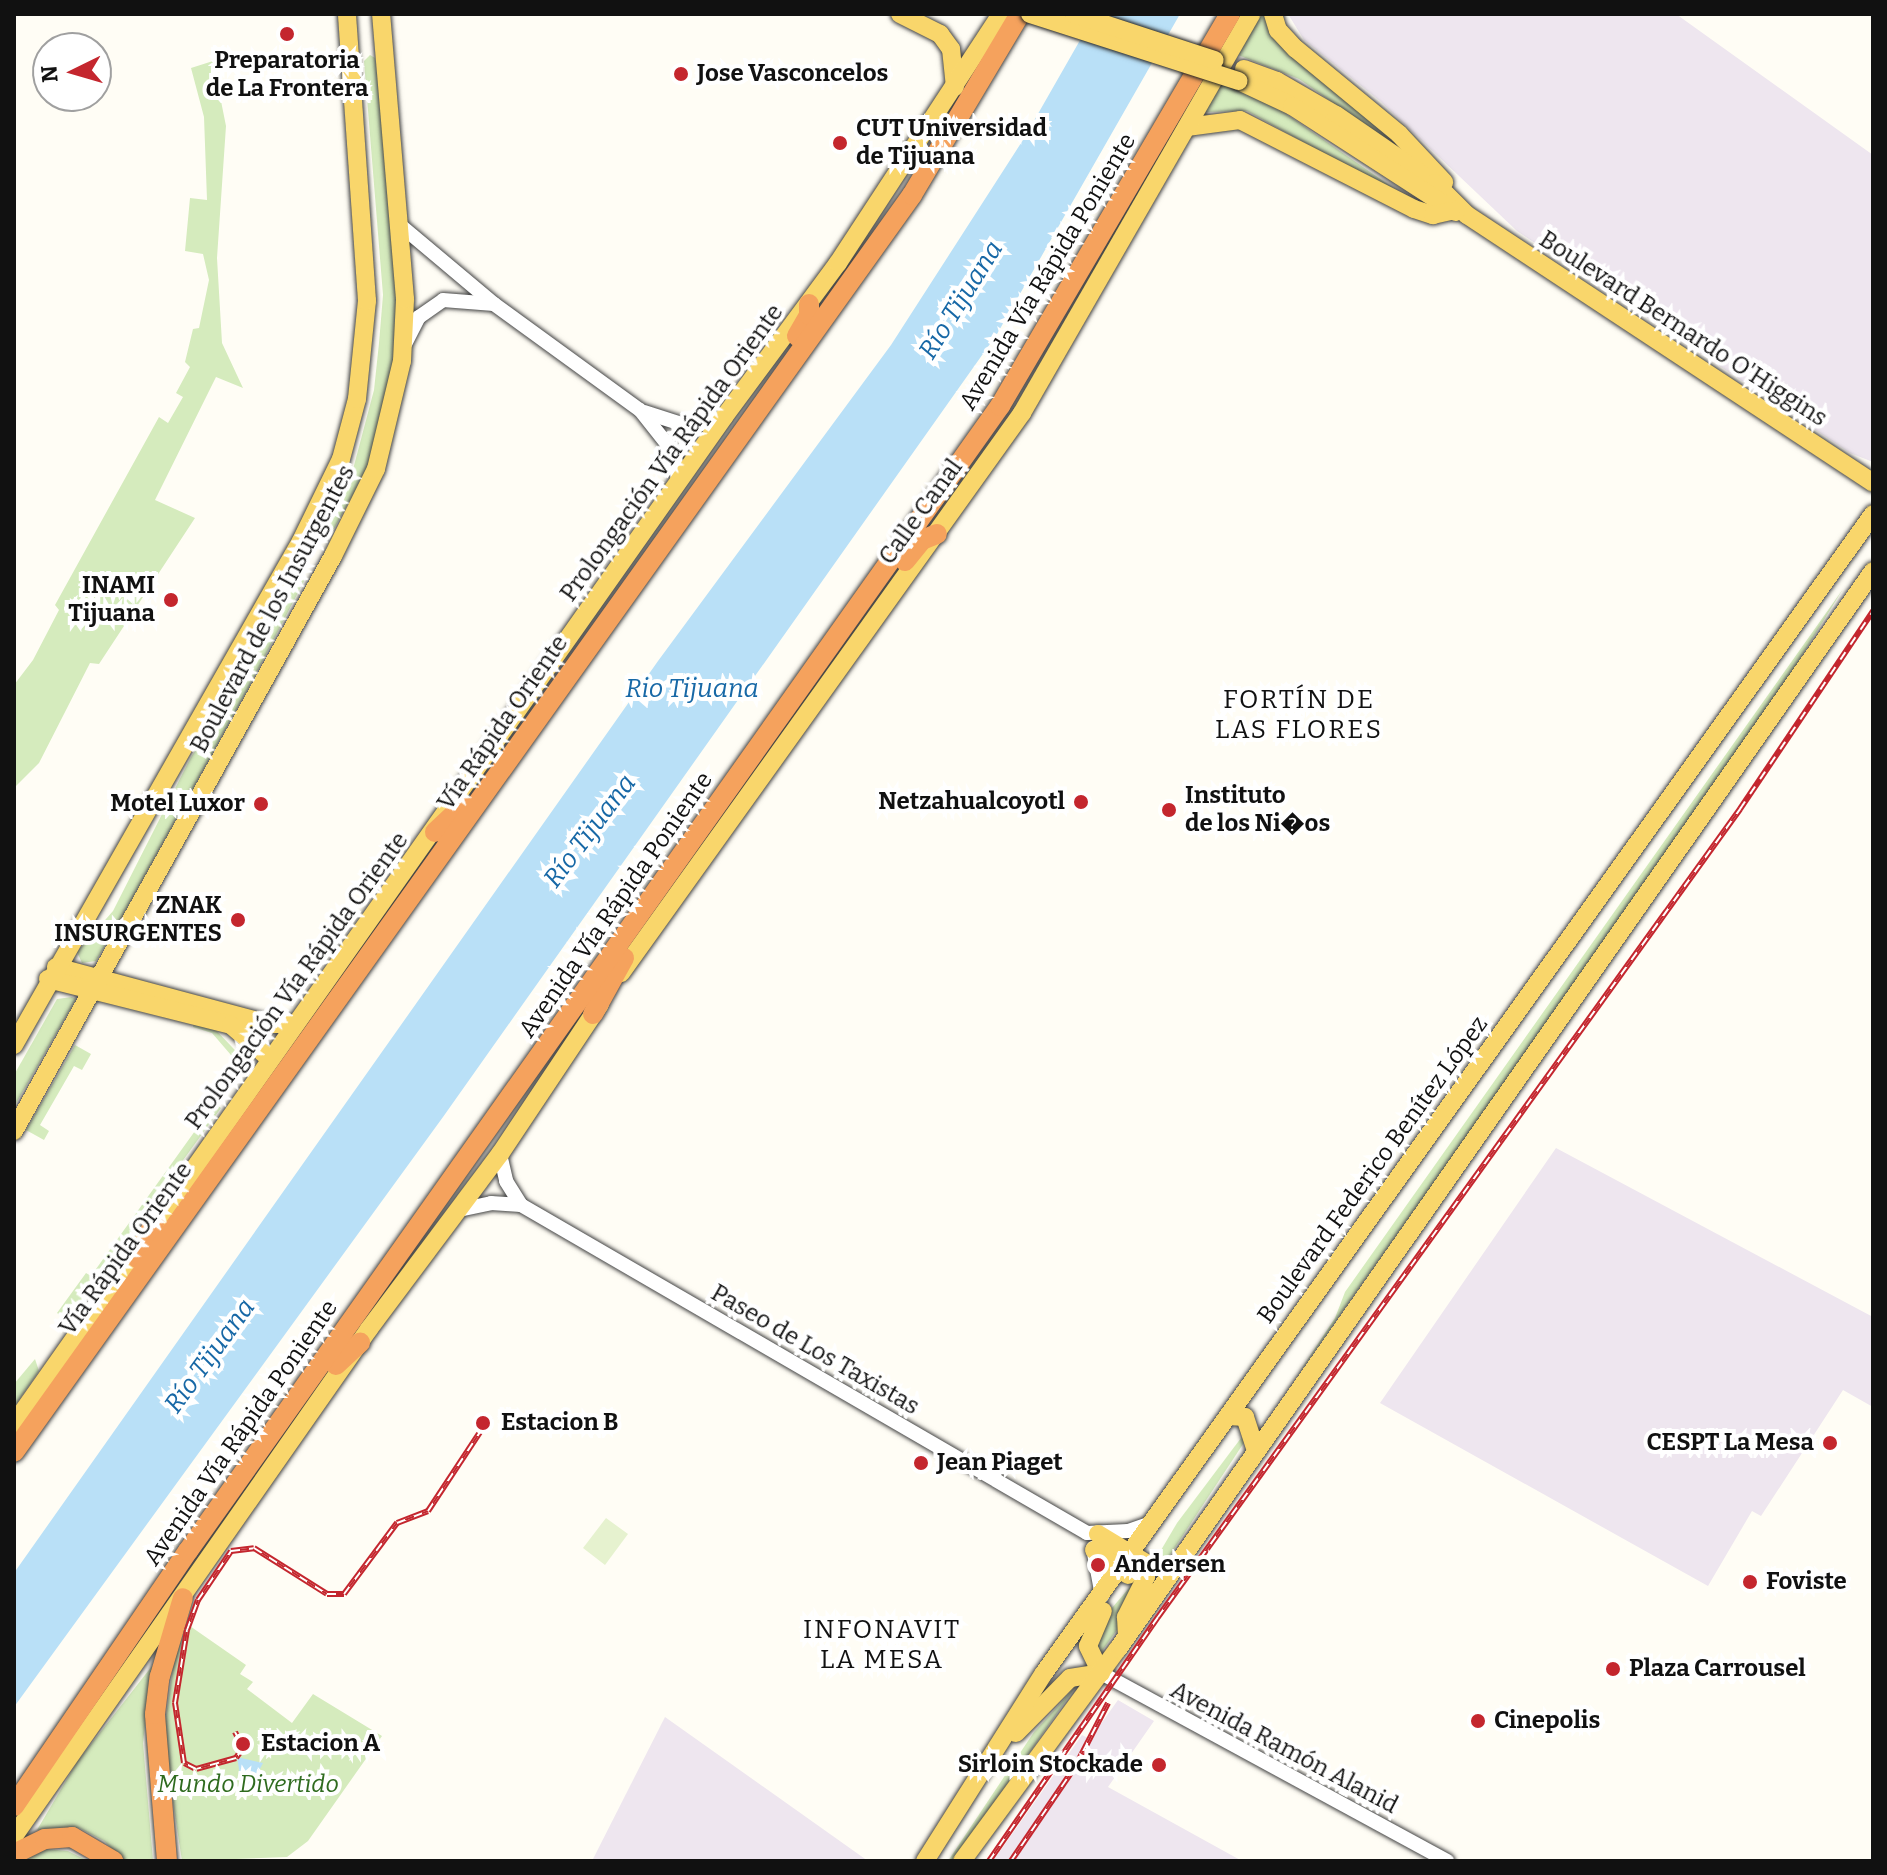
<!DOCTYPE html>
<meta charset="utf-8">
<style>
body{margin:0}
#map{position:relative;width:1887px;height:1875px;overflow:hidden;background:#fffdf5;font-family:Bitter,serif}
div>[style]{position:absolute}
[style*='--x']{left:calc(var(--x)*1px);top:calc(var(--y)*1px);width:calc(var(--w)*1px);rotate:calc(var(--a)*1deg)}
.industrial>*{inset:0;background:#eee6ef}
.green>*{inset:0;background:#d5ebbd}
.pitch>*{inset:0;background:#e6f2cf}
.water>*{inset:0;background:#b9e0f7}
.roads{filter:drop-shadow(0 0 2px #444) drop-shadow(0 0 2px #444)}
.minor>*{height:14px;margin:-7px;padding:0 7px;transform-origin:7px;border-radius:7px;background:#fff}
.major>*{height:18px;margin:-9px;padding:0 9px;transform-origin:9px;border-radius:9px;background:#f9d66b}
.highway>*{height:20px;margin:-10px;padding:0 10px;transform-origin:10px;border-radius:10px;background:#f5a25d}
.rail>*{height:6px;margin-top:-3px;transform-origin:0;background:repeating-linear-gradient(90deg,#fff 0 9px,#c4262e 0 18px);box-sizing:border-box;border-block:2px solid #c4262e}
.bridges{filter:drop-shadow(0 0 2px #222) drop-shadow(0 0 2px #222)}
.major-bridge>*{height:18px;margin:-9px;padding:0 9px;transform-origin:9px;border-radius:9px;background:#f9d66b}
.dots>*{width:22px;height:22px;translate:-50% -50%;box-sizing:border-box;border:4px solid #fff;border-radius:50%}
span{translate:-50% -50%;white-space:nowrap;text-align:center;line-height:1.15;-webkit-text-stroke:8px #fff;paint-order:stroke}
.poi-label{font-size:24px;color:#111;font-weight:700}
.left{translate:0 -50%;text-align:left}
.right{translate:-100% -50%;text-align:right}
.street-label{font-size:24px;color:#111}
.park-label{font-size:24px;color:#2f6b1f;font-style:italic}
.water-label{font-size:26px;color:#1768a6;font-style:italic}
.neighbourhood-label{font-size:26px;color:#111;letter-spacing:2px}
.frame{position:absolute;inset:0;border:16px solid #111;pointer-events:none}
.north{position:absolute;left:32px;top:32px;width:80px;height:80px;box-sizing:border-box;background:#fff;border:2px solid #a0a0a0;border-radius:50%;rotate:265deg;font-size:22px;font-weight:700;line-height:32px;text-align:center;color:#111}
.north::after{content:'';display:block;margin:auto;width:28px;height:36px;background:#c4262e;clip-path:polygon(50% 0,100% 100%,50% 72%,0 100%)}
</style>
<div id="map">
<div class="industrial">
<div style="clip-path:polygon(1288px 14px,1676px 14px,1873px 155px,1873px 462px,1850px 453px,1517px 231px,1380px 101px,1304px 40px)"></div>
<div style="clip-path:polygon(1556px 1148px,1873px 1317px,1873px 1407px,1843px 1390px,1761px 1516px,1752px 1511px,1708px 1586px,1380px 1403px)"></div>
<div style="clip-path:polygon(1118px 1700px,1154px 1721px,1108px 1787px,1242px 1861px,993px 1861px,1082px 1735px,1090px 1739px)"></div>
<div style="clip-path:polygon(665px 1717px,868px 1861px,592px 1861px)"></div>
</div>
<div class="green">
<div style="clip-path:polygon(1261px 14px,1269px 14px,1421px 164px,1299px 79px,1238px 55px)"></div>
<div style="clip-path:polygon(370px 55px,375px 58px,380px 94px,399px 288px,396px 354px,369px 466px,330px 536px,325px 528px,351px 477px,374px 390px,379px 343px,383px 295px,364px 61px)"></div>
<div style="clip-path:polygon(213px 61px,226px 126px,217px 258px,222px 343px,243px 388px,216px 377px,155px 500px,195px 518px,99px 664px,90px 663px,39px 763px,14px 788px,14px 685px,33px 660px,59px 610px,55px 605px,159px 417px,168px 423px,183px 397px,176px 393px,190px 367px,185px 362px,193px 329px,199px 328px,209px 280px,203px 254px,185px 251px,190px 198px,207px 200px,204px 117px,191px 68px)"></div>
<div style="clip-path:polygon(1227px 84px,1279px 109px,1418px 205px,1247px 111px,1205px 112px,1220px 86px)"></div>
<div style="clip-path:polygon(304px 570px,304px 581px,250px 685px,123px 915px,96px 961px,82px 963px,77px 952px,113px 911px,190px 759px)"></div>
<div style="clip-path:polygon(1843px 589px,1774px 701px,1294px 1380px,1335px 1318px,1345px 1292px)"></div>
<div style="clip-path:polygon(72px 997px,76px 999px,14px 1107px,14px 1075px,57px 999px)"></div>
<div style="clip-path:polygon(194px 1020px,210px 1024px,254px 1070px,249px 1076px,212px 1033px,193px 1027px)"></div>
<div style="clip-path:polygon(75px 1045px,91px 1054px,82px 1070px,74px 1066px,40px 1125px,49px 1131px,44px 1140px,26px 1130px)"></div>
<div style="clip-path:polygon(215px 1103px,221px 1108px,67px 1320px,57px 1313px,86px 1273px,91px 1276px)"></div>
<div style="clip-path:polygon(35px 1359px,39px 1371px,14px 1407px,14px 1384px)"></div>
<div style="clip-path:polygon(1244px 1434px,1247px 1438px,1155px 1578px,1154px 1562px,1177px 1523px)"></div>
<div style="clip-path:polygon(1142px 1573px,1119px 1627px,1100px 1654px,1092px 1647px,1099px 1623px)"></div>
<div style="clip-path:polygon(187px 1624px,246px 1665px,240px 1674px,253px 1682px,247px 1689px,292px 1723px,313px 1694px,382px 1736px,308px 1841px,287px 1857px,182px 1861px,163px 1737px,174px 1660px)"></div>
<div style="clip-path:polygon(152px 1666px,143px 1743px,153px 1861px,124px 1861px,104px 1841px,79px 1828px,37px 1830px,77px 1762px)"></div>
<div style="clip-path:polygon(1077px 1685px,953px 1861px,948px 1861px,1034px 1732px)"></div>
<div style="clip-path:polygon(45px 1849px,68px 1851px,88px 1861px,14px 1861px)"></div>
</div>
<div class="pitch">
<div style="clip-path:polygon(606px 1518px,628px 1534px,605px 1565px,583px 1548px)"></div>
</div>
<div class="water">
<div style="clip-path:polygon(1095px 14px,1180px 14px,997px 334px,443px 1117px,14px 1707px,14px 1573px,658px 661px,891px 345px,1023px 140px)"></div>
<div style="clip-path:polygon(237px 1757px,263px 1763px,250px 1788px,241px 1781px)"></div>
</div>
<div class="roads">
<div class="minor">
<div style="--x:400;--y:225;--w:123;--a:40"></div>
<div style="--x:494;--y:304;--w:180;--a:36"></div>
<div style="--x:640;--y:410;--w:56;--a:51.5"></div>
<div style="--x:675;--y:454;--w:30;--a:84"></div>
<div style="--x:405;--y:344;--w:30;--a:-63"></div>
<div style="--x:419;--y:317;--w:29;--a:-35"></div>
<div style="--x:443;--y:300;--w:51;--a:4.5"></div>
<div style="--x:644;--y:412;--w:49;--a:17.7"></div>
<div style="--x:691;--y:427;--w:33;--a:-16"></div>
<div style="--x:500;--y:1154;--w:28;--a:77"></div>
<div style="--x:506;--y:1181;--w:28;--a:58"></div>
<div style="--x:521;--y:1205;--w:654;--a:30.09"></div>
<div style="--x:1087;--y:1533;--w:41;--a:-2.8"></div>
<div style="--x:1128;--y:1531;--w:28;--a:-19"></div>
<div style="--x:459;--y:1210;--w:33;--a:-12"></div>
<div style="--x:491;--y:1203;--w:30;--a:4"></div>
<div style="--x:1093;--y:1548;--w:49;--a:79.4"></div>
<div style="--x:1101;--y:1673;--w:394;--a:28.5"></div>
</div>
<div class="major">
<div style="--x:900;--y:14;--w:45;--a:26.6"></div>
<div style="--x:940;--y:34;--w:19;--a:54"></div>
<div style="--x:951;--y:49;--w:38;--a:84"></div>
<div style="--x:1273;--y:14;--w:17;--a:73"></div>
<div style="--x:1278;--y:30;--w:26;--a:47"></div>
<div style="--x:1296;--y:49;--w:134;--a:39.5"></div>
<div style="--x:1399;--y:134;--w:66;--a:46.8"></div>
<div style="--x:1244;--y:69;--w:35;--a:20"></div>
<div style="--x:1277;--y:81;--w:68;--a:30"></div>
<div style="--x:1336;--y:115;--w:120;--a:34.5"></div>
<div style="--x:1435;--y:183;--w:45;--a:45"></div>
<div style="--x:1467;--y:215;--w:486;--a:33.4"></div>
<div style="--x:1239;--y:81;--w:59;--a:25.3"></div>
<div style="--x:1292;--y:106;--w:195;--a:32.9"></div>
<div style="--x:1187;--y:127;--w:53;--a:-7.5"></div>
<div style="--x:1240;--y:120;--w:195;--a:27.1"></div>
<div style="--x:1414;--y:209;--w:20;--a:18"></div>
<div style="--x:1433;--y:215;--w:18;--a:-13"></div>
<div style="--x:56;--y:967;--w:220;--a:15"></div>
<div style="--x:268;--y:1024;--w:25;--a:0"></div>
<div style="--x:621;--y:973;--w:689;--a:-54.39"></div>
<div style="--x:1022;--y:413;--w:460;--a:-60.1"></div>
<div style="--x:48;--y:979;--w:189;--a:14.1"></div>
<div style="--x:231;--y:1025;--w:52;--a:41.1"></div>
<div style="--x:14;--y:1045;--w:580;--a:-60.34"></div>
<div style="--x:301;--y:541;--w:91;--a:-64"></div>
<div style="--x:341;--y:459;--w:62;--a:-75.1"></div>
<div style="--x:357;--y:399;--w:99;--a:-84.2"></div>
<div style="--x:367;--y:301;--w:288;--a:-94"></div>
<div style="--x:14;--y:1131;--w:658;--a:-60.98"></div>
<div style="--x:333;--y:556;--w:97;--a:-63.7"></div>
<div style="--x:376;--y:469;--w:111;--a:-76.5"></div>
<div style="--x:402;--y:361;--w:62;--a:-87.2"></div>
<div style="--x:405;--y:299;--w:286;--a:-94.8"></div>
<div style="--x:1228;--y:1416;--w:17;--a:3"></div>
<div style="--x:1245;--y:1417;--w:32;--a:72"></div>
<div style="--x:14;--y:1424;--w:1232;--a:-54.81"></div>
<div style="--x:724;--y:417;--w:192;--a:-53.5"></div>
<div style="--x:838;--y:263;--w:298;--a:-56.8"></div>
<div style="--x:1098;--y:1534;--w:56;--a:31.1"></div>
<div style="--x:1146;--y:1563;--w:14;--a:90"></div>
<div style="--x:1146;--y:1577;--w:45;--a:116.6"></div>
<div style="--x:1126;--y:1617;--w:17;--a:87"></div>
<div style="--x:1094;--y:1550;--w:42;--a:36.3"></div>
<div style="--x:1101;--y:1673;--w:30;--a:-116"></div>
<div style="--x:1088;--y:1646;--w:38;--a:-67"></div>
<div style="--x:1016;--y:1733;--w:77;--a:-45.5"></div>
<div style="--x:1070;--y:1678;--w:31;--a:-9"></div>
<div style="--x:14;--y:1836;--w:619;--a:-55"></div>
<div style="--x:369;--y:1329;--w:219;--a:-53.2"></div>
<div style="--x:500;--y:1154;--w:180;--a:-56.3"></div>
<div style="--x:925;--y:1861;--w:222;--a:-57.7"></div>
<div style="--x:1044;--y:1673;--w:1425;--a:-54.42"></div>
<div style="--x:962;--y:1861;--w:263;--a:-53.7"></div>
<div style="--x:1118;--y:1649;--w:1316;--a:-54.99"></div>
</div>
<div class="highway">
<div style="--x:797;--y:336;--w:24;--a:-60"></div>
<div style="--x:809;--y:315;--w:11;--a:-90"></div>
<div style="--x:905;--y:561;--w:27;--a:-51"></div>
<div style="--x:922;--y:540;--w:16;--a:-22"></div>
<div style="--x:435;--y:832;--w:38;--a:-43"></div>
<div style="--x:593;--y:1014;--w:64;--a:-61"></div>
<div style="--x:137;--y:1258;--w:39;--a:-64"></div>
<div style="--x:336;--y:1365;--w:33;--a:-43"></div>
<div style="--x:14;--y:1452;--w:1545;--a:-54.46"></div>
<div style="--x:912;--y:195;--w:211;--a:-59.2"></div>
<div style="--x:14;--y:1806;--w:309;--a:-55.7"></div>
<div style="--x:188;--y:1551;--w:1404;--a:-54.66"></div>
<div style="--x:1000;--y:406;--w:454;--a:-59.6"></div>
<div style="--x:14;--y:1854;--w:34;--a:-26"></div>
<div style="--x:45;--y:1839;--w:27;--a:-4"></div>
<div style="--x:72;--y:1837;--w:48;--a:30.3"></div>
<div style="--x:167;--y:1861;--w:147;--a:-94.7"></div>
<div style="--x:155;--y:1714;--w:38;--a:-83"></div>
<div style="--x:160;--y:1676;--w:81;--a:-73.6"></div>
</div>
</div>
<div class="rail">
<div style="--x:235;--y:1732;--w:18;--a:63"></div>
<div style="--x:243;--y:1748;--w:12;--a:125"></div>
<div style="--x:236;--y:1758;--w:41;--a:164.6"></div>
<div style="--x:196;--y:1769;--w:13;--a:-153"></div>
<div style="--x:184;--y:1763;--w:61;--a:-98.5"></div>
<div style="--x:175;--y:1703;--w:74;--a:-80.7"></div>
<div style="--x:187;--y:1630;--w:32;--a:-70"></div>
<div style="--x:198;--y:1600;--w:59;--a:-56"></div>
<div style="--x:231;--y:1551;--w:23;--a:-7"></div>
<div style="--x:254;--y:1548;--w:86;--a:32.2"></div>
<div style="--x:327;--y:1594;--w:17;--a:0"></div>
<div style="--x:344;--y:1594;--w:89;--a:-53.3"></div>
<div style="--x:397;--y:1523;--w:33;--a:-21"></div>
<div style="--x:428;--y:1511;--w:113;--a:-56.6"></div>
<div style="--x:989;--y:1861;--w:297;--a:-55.3"></div>
<div style="--x:1158;--y:1617;--w:996;--a:-54.23"></div>
<div style="--x:1740;--y:809;--w:239;--a:-56.1"></div>
<div style="--x:1011;--y:1861;--w:114;--a:-55.8"></div>
<div style="--x:1075;--y:1767;--w:72;--a:-62.7"></div>
</div>
<div class="bridges">
<div class="major-bridge">
<div style="--x:1030;--y:14;--w:219;--a:17.8"></div>
<div style="--x:1074;--y:14;--w:148;--a:18.1"></div>
</div>
</div>
<div class="dots">
<div style="left:287px;top:34px;background:#c4262e"></div>
<div style="left:681px;top:74px;background:#c4262e"></div>
<div style="left:840px;top:143px;background:#c4262e"></div>
<div style="left:171px;top:600px;background:#c4262e"></div>
<div style="left:1081px;top:802px;background:#c4262e"></div>
<div style="left:261px;top:804px;background:#c4262e"></div>
<div style="left:1169px;top:810px;background:#c4262e"></div>
<div style="left:238px;top:920px;background:#c4262e"></div>
<div style="left:483px;top:1423px;background:#c4262e"></div>
<div style="left:1830px;top:1443px;background:#c4262e"></div>
<div style="left:921px;top:1463px;background:#c4262e"></div>
<div style="left:1098px;top:1565px;background:#c4262e"></div>
<div style="left:1750px;top:1582px;background:#c4262e"></div>
<div style="left:1613px;top:1669px;background:#c4262e"></div>
<div style="left:1478px;top:1721px;background:#c4262e"></div>
<div style="left:243px;top:1744px;background:#c4262e"></div>
<div style="left:1159px;top:1765px;background:#c4262e"></div>
</div>
<div class="poi-label">
<span style="left:287px;top:75px">Preparatoria<br>de La Frontera</span>
<span class="left" style="left:697px;top:74px">Jose Vasconcelos</span>
<span class="left" style="left:856px;top:143px">CUT Universidad<br>de Tijuana</span>
<span class="right" style="left:155px;top:600px">INAMI<br>Tijuana</span>
<span class="left" style="left:1185px;top:810px">Instituto<br>de los Ni�os</span>
<span class="right" style="left:1065px;top:802px">Netzahualcoyotl</span>
<span class="right" style="left:245px;top:804px">Motel Luxor</span>
<span class="right" style="left:222px;top:920px">ZNAK<br>INSURGENTES</span>
<span class="left" style="left:501px;top:1423px">Estacion B</span>
<span class="right" style="left:1814px;top:1443px">CESPT La Mesa</span>
<span class="left" style="left:937px;top:1463px">Jean Piaget</span>
<span class="left" style="left:1114px;top:1565px">Andersen</span>
<span class="left" style="left:1766px;top:1582px">Foviste</span>
<span class="left" style="left:1629px;top:1669px">Plaza Carrousel</span>
<span class="left" style="left:1494px;top:1721px">Cinepolis</span>
<span class="left" style="left:261px;top:1744px">Estacion A</span>
<span class="right" style="left:1143px;top:1765px">Sirloin Stockade</span>
</div>
<div class="street-label">
<span style="left:1048px;top:272px;rotate:-59deg">Avenida Vía Rápida Poniente</span>
<span style="left:1683px;top:329px;rotate:33deg">Boulevard Bernardo O'Higgins</span>
<span style="left:672px;top:453px;rotate:-54deg">Prolongación Vía Rápida Oriente</span>
<span style="left:921px;top:512px;rotate:-54deg">Calle Canal</span>
<span style="left:273px;top:609px;rotate:-62deg">Boulevard de los Insurgentes</span>
<span style="left:503px;top:723px;rotate:-55deg">Vía Rápida Oriente</span>
<span style="left:616px;top:905px;rotate:-55deg">Avenida Vía Rápida Poniente</span>
<span style="left:297px;top:981px;rotate:-54deg">Prolongación Vía Rápida Oriente</span>
<span style="left:1373px;top:1170px;rotate:-54deg">Boulevard Federico Benítez López</span>
<span style="left:126px;top:1249px;rotate:-54deg">Vía Rápida Oriente</span>
<span style="left:815px;top:1350px;rotate:30deg">Paseo de Los Taxistas</span>
<span style="left:241px;top:1433px;rotate:-55deg">Avenida Vía Rápida Poniente</span>
<span style="left:1284px;top:1748px;rotate:28deg">Avenida Ramón Alanid</span>
</div>
<div class="park-label">
<span style="left:248px;top:1785px">Mundo Divertido</span>
</div>
<div class="water-label">
<span style="left:961px;top:300px;rotate:-58deg">Río Tijuana</span>
<span style="left:692px;top:689px">Rio Tijuana</span>
<span style="left:590px;top:831px;rotate:-53deg">Río Tijuana</span>
<span style="left:210px;top:1356px;rotate:-54deg">Río Tijuana</span>
</div>
<div class="neighbourhood-label">
<span style="left:1299px;top:715px">FORTÍN DE<br>LAS FLORES</span>
<span style="left:882px;top:1645px">INFONAVIT<br>LA MESA</span>
</div>
<div class="frame"></div>
<div class="north">N</div>
</div>
